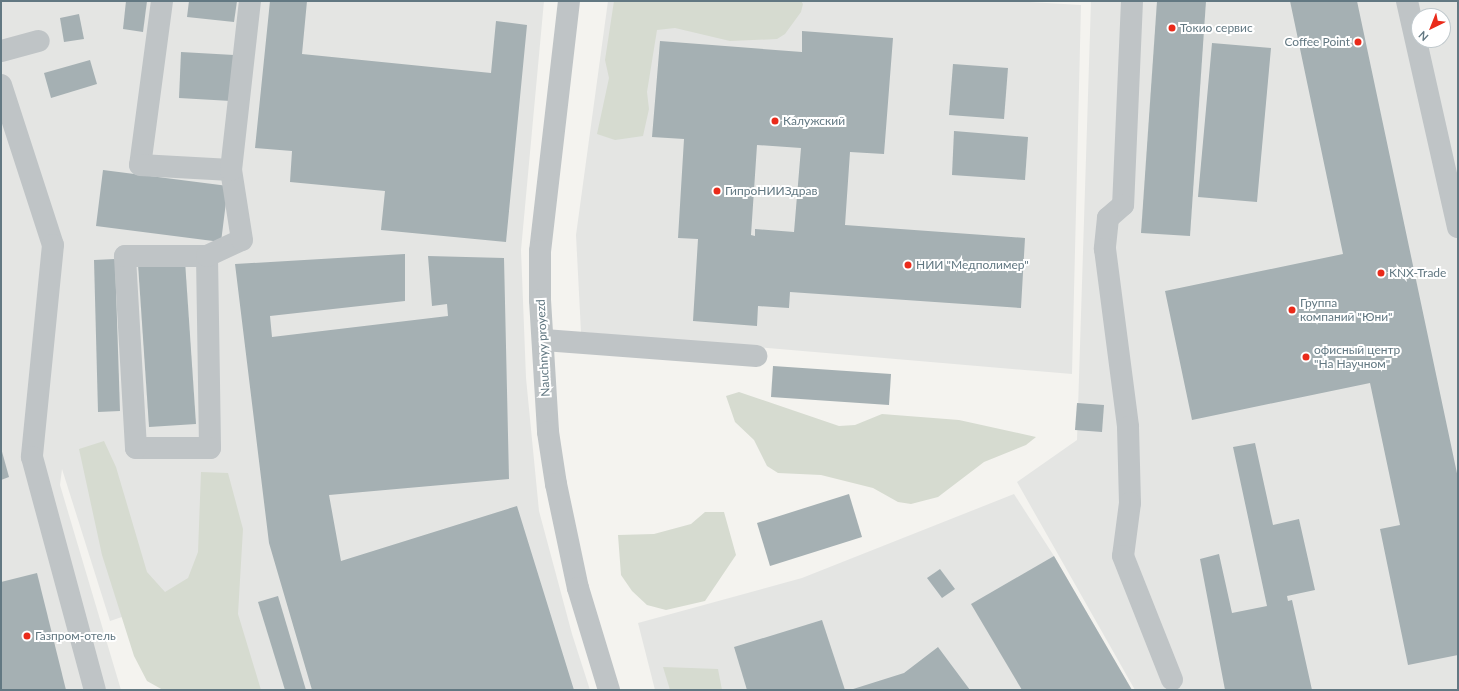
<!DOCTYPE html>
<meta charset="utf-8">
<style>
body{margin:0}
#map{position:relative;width:1459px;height:691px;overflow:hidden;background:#f4f3ef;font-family:Lato,sans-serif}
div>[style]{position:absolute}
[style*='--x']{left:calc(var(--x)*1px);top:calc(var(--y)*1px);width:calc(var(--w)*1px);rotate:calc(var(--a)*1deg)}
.built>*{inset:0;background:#e4e5e3}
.green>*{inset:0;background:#d6dbd0}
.building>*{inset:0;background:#a5b0b3}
.minor>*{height:22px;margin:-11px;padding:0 11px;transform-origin:11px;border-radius:11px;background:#bfc4c6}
.dots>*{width:11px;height:11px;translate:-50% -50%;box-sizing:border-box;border:2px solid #fff;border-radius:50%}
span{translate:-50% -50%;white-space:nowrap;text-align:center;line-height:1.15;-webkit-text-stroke:4px #fff;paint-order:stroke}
.poi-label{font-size:12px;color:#627882}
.left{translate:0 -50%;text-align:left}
.right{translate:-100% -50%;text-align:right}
.street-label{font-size:12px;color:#627882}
.frame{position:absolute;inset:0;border:2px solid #627882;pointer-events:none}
.north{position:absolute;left:1411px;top:8px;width:40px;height:40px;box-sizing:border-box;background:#fff;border:1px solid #c0c9cd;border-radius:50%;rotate:223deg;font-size:11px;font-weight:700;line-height:16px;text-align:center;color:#627882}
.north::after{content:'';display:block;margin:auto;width:14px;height:18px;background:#ea2a1a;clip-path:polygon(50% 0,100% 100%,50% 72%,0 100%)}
</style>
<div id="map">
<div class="built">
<div style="clip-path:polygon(1px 1px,544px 1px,521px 250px,526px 378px,539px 511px,572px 634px,590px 690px,256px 690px,226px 582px,110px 621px,62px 469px,60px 485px,121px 690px,1px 690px)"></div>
<div style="clip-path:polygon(608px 1px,1010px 1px,1081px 5px,1072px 374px,581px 332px,576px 235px)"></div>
<div style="clip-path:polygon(evenodd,1091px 1px,1458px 1px,1458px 690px,1135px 690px,1017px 482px,1077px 440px,1091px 1px,1419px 16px,1443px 16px,1443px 40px,1419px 40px,1419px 16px)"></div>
<div style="clip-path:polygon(1014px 494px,1054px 556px,1132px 690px,655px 690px,638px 623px,802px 578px)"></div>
</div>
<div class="green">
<div style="clip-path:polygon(614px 1px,801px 1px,803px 4px,801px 12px,785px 34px,777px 39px,730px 41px,675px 28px,657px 30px,647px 92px,649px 109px,643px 136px,615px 140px,597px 134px,609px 78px,605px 60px)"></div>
<div style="clip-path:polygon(739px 392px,839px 426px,855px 425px,882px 414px,959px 420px,1036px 437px,1026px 445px,984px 462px,938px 497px,911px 504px,898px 502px,873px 488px,821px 475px,778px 473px,767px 466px,754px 440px,735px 422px,726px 396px)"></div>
<div style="clip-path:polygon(104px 441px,116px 467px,147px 572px,165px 592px,188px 578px,198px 552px,201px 472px,228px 473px,243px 529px,238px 614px,261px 690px,163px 690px,147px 681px,134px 656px,102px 555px,79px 449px)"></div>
<div style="clip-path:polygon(705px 512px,724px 512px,736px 555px,705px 601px,666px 610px,647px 605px,632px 591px,621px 575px,618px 535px,654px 534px,691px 524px)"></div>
<div style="clip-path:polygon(663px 667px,718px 669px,722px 690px,670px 690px)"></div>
</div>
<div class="building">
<div style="clip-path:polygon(126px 1px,147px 1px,143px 32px,123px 29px)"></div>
<div style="clip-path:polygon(189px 1px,237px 1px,234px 22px,187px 17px)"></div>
<div style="clip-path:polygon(270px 1px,307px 1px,302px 54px,491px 73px,496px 21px,527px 25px,506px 242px,381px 230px,385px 191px,290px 182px,292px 151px,255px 148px)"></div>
<div style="clip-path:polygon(1157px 1px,1206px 1px,1190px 236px,1141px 233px)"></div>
<div style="clip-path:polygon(1290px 1px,1357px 1px,1458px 478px,1458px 655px,1408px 665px,1380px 529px,1400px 525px,1370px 383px,1192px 420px,1165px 291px,1343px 254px)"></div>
<div style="clip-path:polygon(79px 14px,84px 39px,64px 42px,60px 18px)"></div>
<div style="clip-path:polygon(evenodd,802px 31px,893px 38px,884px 154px,850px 152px,845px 225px,1025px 238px,1021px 308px,790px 292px,789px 308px,758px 306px,757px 326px,693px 321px,698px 239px,678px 238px,684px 139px,652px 137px,660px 41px,802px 52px,802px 31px,757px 145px,801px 148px,794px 232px,755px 229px,755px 236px,751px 235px,757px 145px)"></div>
<div style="clip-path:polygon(1212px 43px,1271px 48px,1257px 202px,1198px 197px)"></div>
<div style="clip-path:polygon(181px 52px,234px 55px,231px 101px,179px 98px)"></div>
<div style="clip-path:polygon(90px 60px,97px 84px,51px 98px,44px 73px)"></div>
<div style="clip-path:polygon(953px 64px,1008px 68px,1004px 119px,949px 115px)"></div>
<div style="clip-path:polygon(954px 131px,1028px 137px,1025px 180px,952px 175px)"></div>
<div style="clip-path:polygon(103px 170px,228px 186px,221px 242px,96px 226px)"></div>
<div style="clip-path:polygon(405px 254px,405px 301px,270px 316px,272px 337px,448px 316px,447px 304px,432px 306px,428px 256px,504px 258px,509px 479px,329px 495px,341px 561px,517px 506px,574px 690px,312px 690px,269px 543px,235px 264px)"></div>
<div style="clip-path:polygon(115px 259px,120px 411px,98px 412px,94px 260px)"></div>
<div style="clip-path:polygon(185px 261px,196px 424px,149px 427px,138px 264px)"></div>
<div style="clip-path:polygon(773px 366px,891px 374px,889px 405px,771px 397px)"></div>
<div style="clip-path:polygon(1077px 403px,1104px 405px,1102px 432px,1075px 430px)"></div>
<div style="clip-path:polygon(1255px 443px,1273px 525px,1299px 519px,1315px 590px,1287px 596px,1288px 601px,1292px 600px,1312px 690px,1225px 690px,1200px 559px,1219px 554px,1232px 613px,1267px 606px,1233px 447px)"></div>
<div style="clip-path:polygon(1px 448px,9px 477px,1px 480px)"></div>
<div style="clip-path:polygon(849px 494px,862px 537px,770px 566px,757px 523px)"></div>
<div style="clip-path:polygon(1054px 556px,1132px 690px,1022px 690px,971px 604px)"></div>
<div style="clip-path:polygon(940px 569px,955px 589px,942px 598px,927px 578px)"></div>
<div style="clip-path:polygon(37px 573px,66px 690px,1px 690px,1px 582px)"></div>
<div style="clip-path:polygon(278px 596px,306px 690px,285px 690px,258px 602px)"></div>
<div style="clip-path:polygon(822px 620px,845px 690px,747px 690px,734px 647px)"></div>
<div style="clip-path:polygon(938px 647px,970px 690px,850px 690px,904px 673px)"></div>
</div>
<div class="minor">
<div style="--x:162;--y:1;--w:165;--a:97.6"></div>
<div style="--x:140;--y:165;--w:91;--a:3.1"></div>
<div style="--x:569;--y:1;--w:252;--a:96.6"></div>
<div style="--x:540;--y:251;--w:49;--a:90"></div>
<div style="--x:540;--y:300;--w:132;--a:86.5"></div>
<div style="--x:548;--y:432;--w:53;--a:81.3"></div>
<div style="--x:556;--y:484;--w:106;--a:78.1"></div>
<div style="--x:578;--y:588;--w:107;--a:73.1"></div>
<div style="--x:1132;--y:1;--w:204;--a:92.5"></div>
<div style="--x:1123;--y:205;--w:20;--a:139"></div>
<div style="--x:1108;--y:218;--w:31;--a:96"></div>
<div style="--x:1105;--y:249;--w:179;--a:82.6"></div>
<div style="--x:1128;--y:427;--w:76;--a:88.5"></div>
<div style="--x:1130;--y:503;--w:53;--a:97.5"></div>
<div style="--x:1123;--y:556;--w:133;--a:68.4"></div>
<div style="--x:1407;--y:1;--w:232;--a:77.3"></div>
<div style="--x:1;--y:51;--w:39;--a:-15"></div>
<div style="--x:1;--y:85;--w:168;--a:72"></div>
<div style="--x:53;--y:245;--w:213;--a:95.7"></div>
<div style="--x:32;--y:457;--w:241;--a:74.9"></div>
<div style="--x:207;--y:256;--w:192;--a:89.1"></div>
<div style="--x:210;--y:448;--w:74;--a:180"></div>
<div style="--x:136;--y:448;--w:192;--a:-93.3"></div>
<div style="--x:125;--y:256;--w:82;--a:0"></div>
<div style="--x:207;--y:256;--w:38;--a:-25"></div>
<div style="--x:242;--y:240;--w:71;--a:-98.9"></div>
<div style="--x:231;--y:170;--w:170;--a:-83.6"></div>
<div style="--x:544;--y:340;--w:213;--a:4.3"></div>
</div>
<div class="dots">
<div style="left:1172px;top:28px;background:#ea2a1a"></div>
<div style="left:1358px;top:42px;background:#ea2a1a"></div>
<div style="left:775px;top:121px;background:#ea2a1a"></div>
<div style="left:717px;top:191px;background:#ea2a1a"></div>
<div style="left:908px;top:265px;background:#ea2a1a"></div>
<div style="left:1381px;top:273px;background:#ea2a1a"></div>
<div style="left:1292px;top:310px;background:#ea2a1a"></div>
<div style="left:1306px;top:357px;background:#ea2a1a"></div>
<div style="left:27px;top:636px;background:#ea2a1a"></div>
</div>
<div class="poi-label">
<span class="left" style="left:1180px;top:28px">Токио сервис</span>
<span class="right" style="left:1350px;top:42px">Coffee Point</span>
<span class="left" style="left:783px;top:121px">Калужский</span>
<span class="left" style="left:725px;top:191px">ГипроНИИЗдрав</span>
<span class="left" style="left:916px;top:265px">НИИ "Медполимер"</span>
<span class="left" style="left:1389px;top:273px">KNX-Trade</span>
<span class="left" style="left:1300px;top:310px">Группа<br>компаний "Юни"</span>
<span class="left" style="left:1314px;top:357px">офисный центр<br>"На Научном"</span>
<span class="left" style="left:35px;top:636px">Газпром-отель</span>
</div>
<div class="street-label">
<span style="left:543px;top:348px;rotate:-93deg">Nauchnyy proyezd</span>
</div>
<div class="frame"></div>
<div class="north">N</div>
</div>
